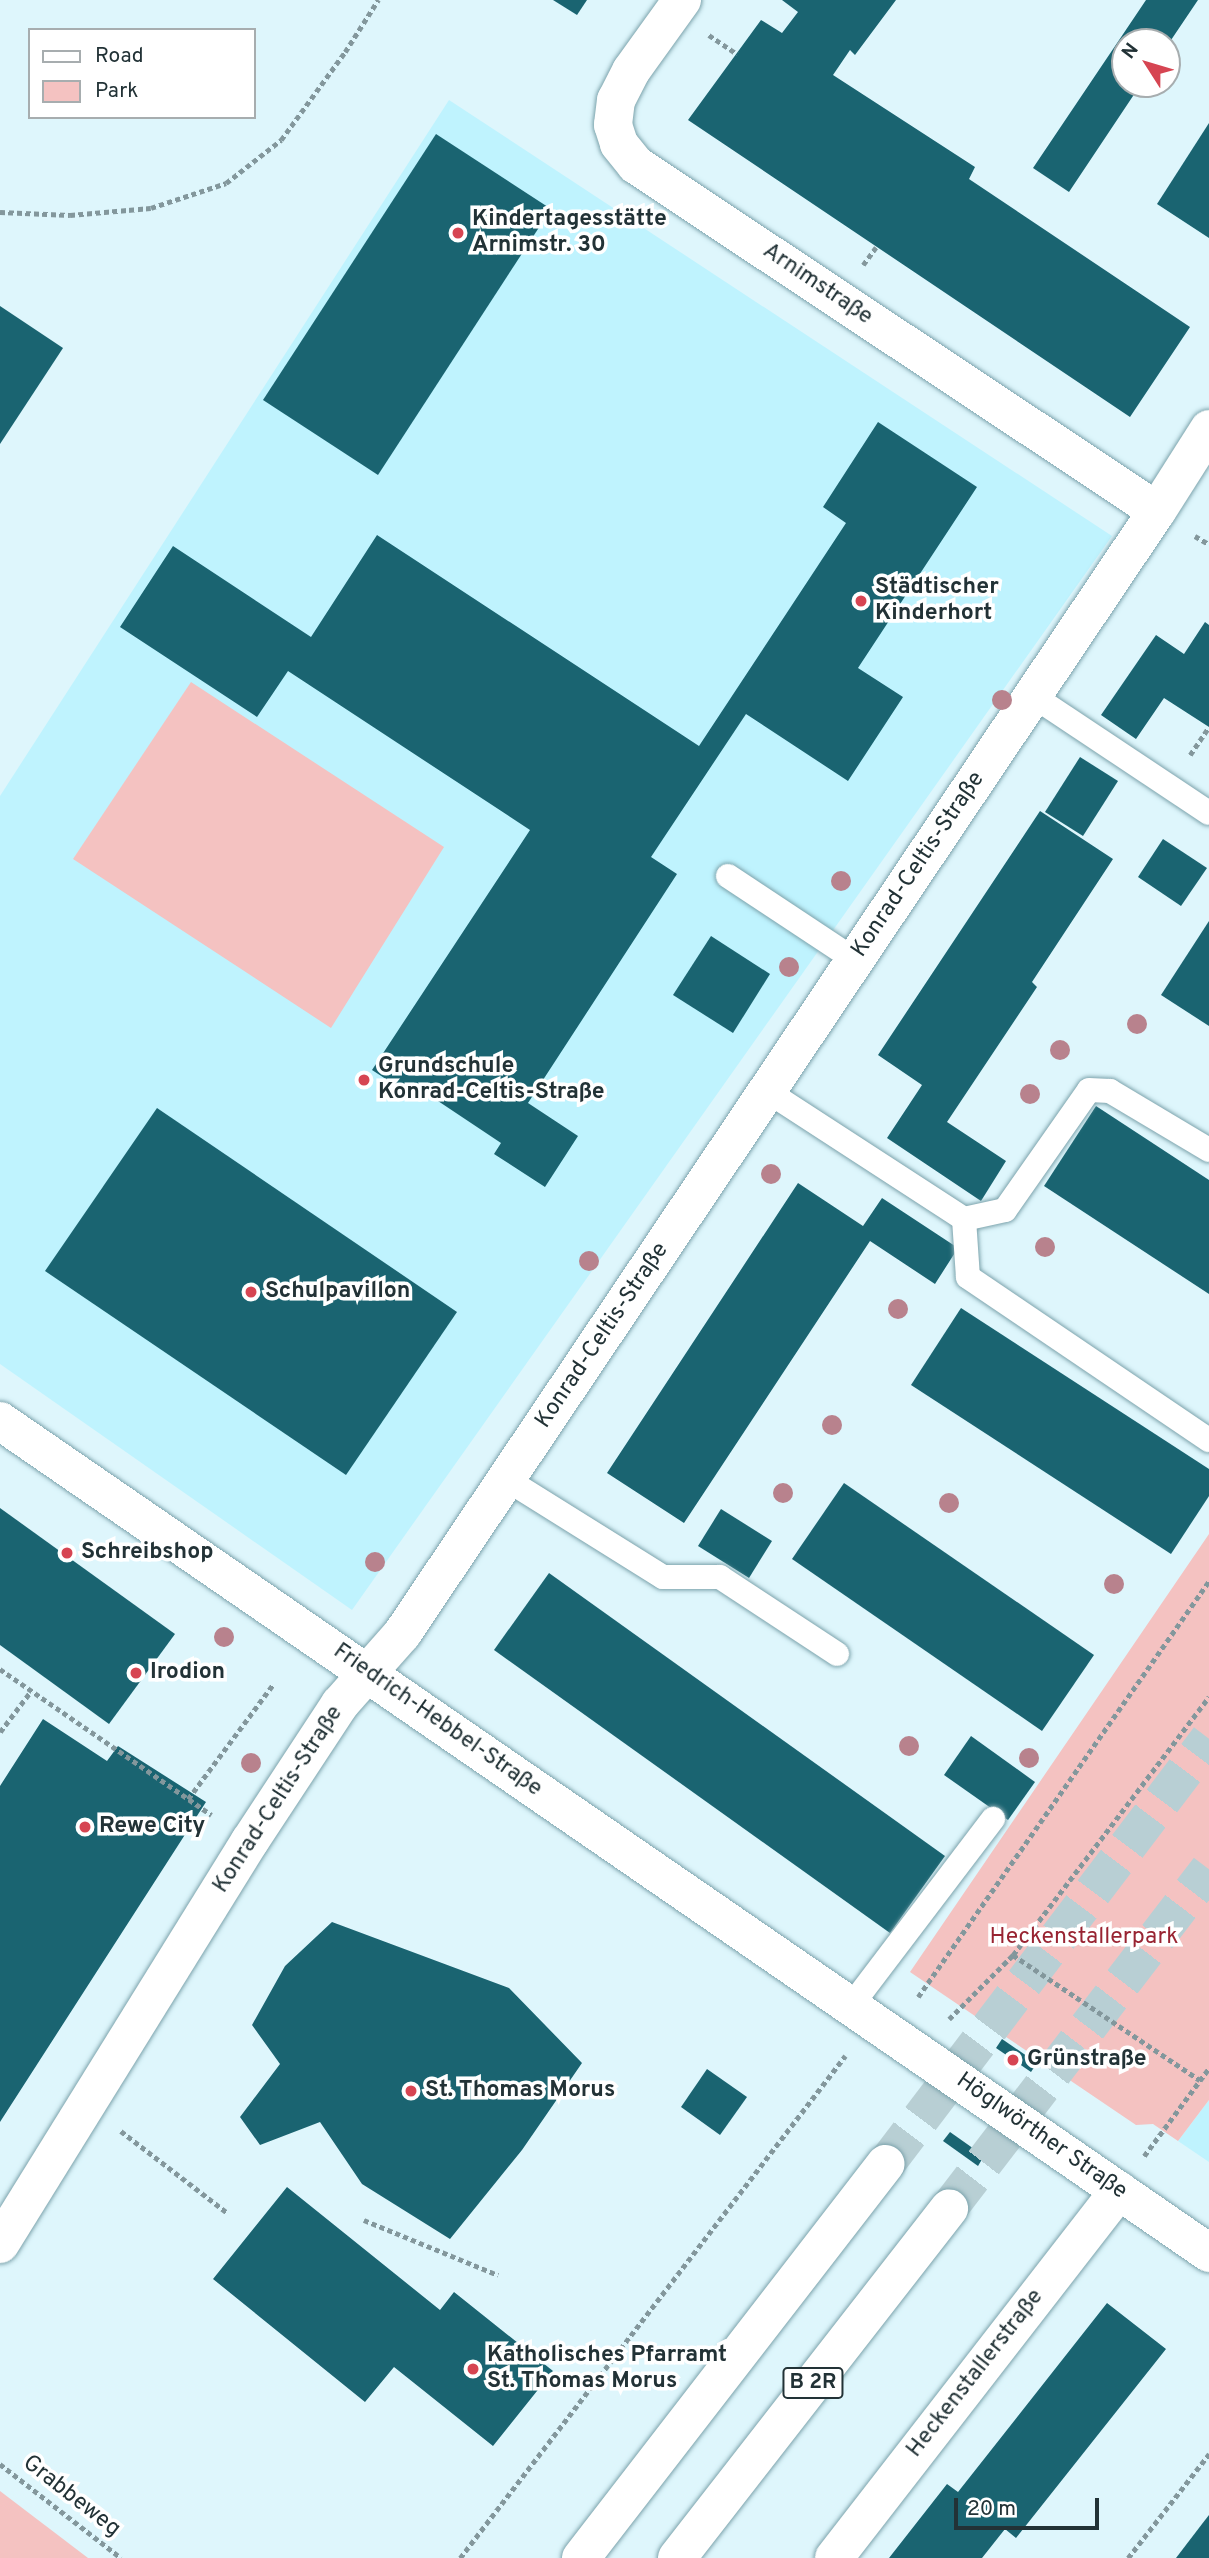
<!DOCTYPE html>
<meta charset="utf-8">
<style>
body{margin:0}
#map{position:relative;width:1209px;height:2558px;overflow:hidden;background:#def6fc;font-family:Overpass,sans-serif}
div>[style]{position:absolute}
[style*='--x']{left:calc(var(--x)*1px);top:calc(var(--y)*1px);width:calc(var(--w)*1px);rotate:calc(var(--a)*1deg)}
.built>*{inset:0;background:#bff3fe}
.green>*{inset:0;background:#f4c2c1}
.building>*{inset:0;background:#1a6471}
.highway-tunnel>*{height:38px;margin-top:-19px;transform-origin:0;background:repeating-linear-gradient(90deg,#b8cfd4 0 38px,transparent 0 57px)}
.path>*{height:4.5px;margin-top:-2.25px;transform-origin:0;background:repeating-linear-gradient(90deg,#83979c 0 5px,transparent 0 8.5px)}
.roads{filter:drop-shadow(0 0 2px #7ca3ac) drop-shadow(0 0 2px #7ca3ac)}
.lane>*{height:24px;margin:-12px;padding:0 12px;transform-origin:12px;border-radius:12px;background:#fff}
.street>*{height:38px;margin:-19px;padding:0 19px;transform-origin:19px;border-radius:19px;background:#fff}
.secondary>*{height:38px;margin:-19px;padding:0 19px;transform-origin:19px;border-radius:19px;background:#fff}
.highway>*{height:38px;margin:-19px;padding:0 19px;transform-origin:19px;border-radius:19px;background:#fff}
.trees>*{width:20px;height:20px;margin:-10px;border-radius:50%;background:#b8828d}
.dots>*{width:19px;height:19px;translate:-50% -50%;box-sizing:border-box;border:4px solid #fff;border-radius:50%}
span{translate:-50% -50%;white-space:nowrap;text-align:center;line-height:1.15;-webkit-text-stroke:7px #fff;paint-order:stroke}
.shield-label span{padding:2px 5px;background:#fff;border:2px solid;border-radius:5px;-webkit-text-stroke-width:0}
.shield-label{font-size:21px;color:#223236;font-weight:700}
.poi-label{font-size:23px;color:#223236;font-weight:700}
.left{translate:0 -50%;text-align:left}
.street-label{font-size:23px;color:#223236}
.park-label{font-size:23px;color:#982432}
.legend{position:absolute;left:28px;top:28px;width:228px;height:91px;box-sizing:border-box;background:#fff;border:2px solid #a7adaf;margin:0;padding:9px 12px;list-style:none;font-size:21px;color:#223236}
.legend li{display:flex;align-items:center;gap:14px;height:35px}
.legend b{width:35px;border:2px solid #a7adaf}
.north{position:absolute;left:1111px;top:28px;width:70px;height:70px;box-sizing:border-box;background:#fff;border:2px solid #a7adaf;border-radius:50%;rotate:307deg;font-size:19px;font-weight:700;line-height:28px;text-align:center;color:#223236}
.north::after{content:'';display:block;margin:auto;width:24px;height:32px;background:#d64552;clip-path:polygon(50% 0,100% 100%,50% 72%,0 100%)}
.scale{position:absolute;left:954px;top:2498px;width:145px;height:32px;box-sizing:border-box;border:4px solid #223236;border-top:0;padding-left:9px;font-size:21px;line-height:24px;white-space:nowrap;color:#223236;-webkit-text-stroke:5px #fff;paint-order:stroke}
</style>
<div id="map">
<div class="built">
<div style="clip-path:polygon(449px 100px,1112px 536px,352px 1610px,0 1364px,0 796px)"></div>
<div style="clip-path:polygon(1209px 2100px,1209px 2162px,1178px 2141px)"></div>
</div>
<div class="green">
<div style="clip-path:polygon(191px 682px,444px 847px,331px 1028px,73px 859px)"></div>
<div style="clip-path:polygon(1209px 1534px,1209px 2100px,1178px 2141px,1153px 2124px,1136px 2125px,910px 1972px)"></div>
<div style="clip-path:polygon(0 2491px,88px 2558px,0 2558px)"></div>
</div>
<div class="building">
<div style="clip-path:polygon(553px 0,587px 0,577px 15px)"></div>
<div style="clip-path:polygon(782px 0,896px 0,855px 55px,850px 50px,833px 75px,975px 167px,969px 179px,1190px 327px,1130px 417px,688px 120px,761px 20px,782px 33px,798px 12px)"></div>
<div style="clip-path:polygon(1146px 0,1198px 0,1167px 46px,1167px 42px,1125px 42px,1125px 84px,1141px 84px,1069px 192px,1033px 168px)"></div>
<div style="clip-path:polygon(1209px 123px,1209px 238px,1157px 204px)"></div>
<div style="clip-path:polygon(436px 134px,551px 209px,378px 475px,263px 400px)"></div>
<div style="clip-path:polygon(0 306px,63px 348px,0 444px)"></div>
<div style="clip-path:polygon(878px 422px,977px 487px,858px 668px,903px 697px,848px 781px,746px 714px,651px 857px,677px 874px,528px 1103px,578px 1136px,545px 1187px,494px 1154px,501px 1143px,420px 1089px,415px 1098px,372px 1070px,530px 830px,288px 671px,257px 717px,120px 627px,173px 546px,311px 637px,377px 535px,699px 746px,846px 523px,823px 507px)"></div>
<div style="clip-path:polygon(1205px 622px,1209px 625px,1209px 727px,1164px 698px,1136px 739px,1101px 715px,1156px 635px,1184px 654px)"></div>
<div style="clip-path:polygon(1080px 757px,1118px 781px,1083px 836px,1045px 812px)"></div>
<div style="clip-path:polygon(1040px 811px,1113px 859px,1032px 982px,1037px 987px,947px 1122px,1006px 1161px,981px 1201px,887px 1138px,922px 1085px,878px 1055px)"></div>
<div style="clip-path:polygon(1163px 839px,1207px 868px,1181px 906px,1138px 877px)"></div>
<div style="clip-path:polygon(1209px 921px,1209px 1026px,1161px 995px)"></div>
<div style="clip-path:polygon(711px 936px,770px 974px,733px 1033px,673px 995px)"></div>
<div style="clip-path:polygon(1096px 1106px,1209px 1180px,1209px 1294px,1044px 1186px)"></div>
<div style="clip-path:polygon(157px 1108px,457px 1312px,346px 1475px,45px 1271px)"></div>
<div style="clip-path:polygon(798px 1183px,863px 1226px,882px 1198px,958px 1248px,935px 1284px,870px 1241px,684px 1523px,607px 1473px)"></div>
<div style="clip-path:polygon(961px 1308px,1209px 1469px,1209px 1496px,1171px 1554px,911px 1385px)"></div>
<div style="clip-path:polygon(844px 1483px,1094px 1655px,1042px 1731px,792px 1559px)"></div>
<div style="clip-path:polygon(0 1508px,175px 1634px,109px 1724px,0 1645px)"></div>
<div style="clip-path:polygon(721px 1509px,772px 1541px,749px 1578px,698px 1546px)"></div>
<div style="clip-path:polygon(549px 1573px,945px 1856px,890px 1933px,494px 1650px)"></div>
<div style="clip-path:polygon(43px 1719px,107px 1761px,118px 1746px,206px 1802px,0 2122px,0 1786px)"></div>
<div style="clip-path:polygon(971px 1736px,1035px 1782px,1008px 1820px,944px 1775px)"></div>
<div style="clip-path:polygon(332px 1922px,509px 1988px,582px 2063px,522px 2150px,450px 2239px,362px 2184px,320px 2122px,260px 2145px,240px 2117px,280px 2064px,252px 2025px,285px 1966px)"></div>
<div style="clip-path:polygon(1002px 2039px,1037px 2063px,1031px 2072px,996px 2048px)"></div>
<div style="clip-path:polygon(707px 2069px,747px 2097px,720px 2135px,681px 2107px)"></div>
<div style="clip-path:polygon(950px 2132px,984px 2156px,978px 2166px,943px 2141px)"></div>
<div style="clip-path:polygon(287px 2187px,440px 2310px,454px 2292px,553px 2371px,493px 2446px,394px 2367px,365px 2402px,213px 2279px)"></div>
<div style="clip-path:polygon(1107px 2303px,1166px 2349px,1016px 2538px,1005px 2529px,982px 2558px,889px 2558px,947px 2484px,958px 2492px)"></div>
<div style="clip-path:polygon(1209px 2515px,1209px 2558px,1176px 2558px,1202px 2524px)"></div>
</div>
<div class="highway-tunnel">
<div style="--x:886;--y:2164;--w:534;--a:-52.77"></div>
<div style="--x:949;--y:2208;--w:427;--a:-52.5"></div>
</div>
<div class="path">
<div style="--x:709;--y:35;--w:34;--a:34"></div>
<div style="--x:0;--y:212;--w:70;--a:2.5"></div>
<div style="--x:70;--y:215;--w:81;--a:-4.9"></div>
<div style="--x:151;--y:208;--w:79;--a:-18.4"></div>
<div style="--x:226;--y:183;--w:70;--a:-38"></div>
<div style="--x:281;--y:140;--w:109;--a:-54"></div>
<div style="--x:345;--y:52;--w:62;--a:-57.6"></div>
<div style="--x:863;--y:265;--w:22;--a:-54"></div>
<div style="--x:1195;--y:536;--w:16;--a:30"></div>
<div style="--x:1190;--y:755;--w:34;--a:-56"></div>
<div style="--x:0;--y:1669;--w:257;--a:34.6"></div>
<div style="--x:0;--y:1732;--w:51;--a:-52.9"></div>
<div style="--x:188;--y:1799;--w:144;--a:-53.4"></div>
<div style="--x:1013;--y:1955;--w:225;--a:33.8"></div>
<div style="--x:918;--y:1997;--w:508;--a:-55.03"></div>
<div style="--x:949;--y:2019;--w:91;--a:-45"></div>
<div style="--x:1013;--y:1955;--w:324;--a:-52.8"></div>
<div style="--x:121;--y:2131;--w:133;--a:37.6"></div>
<div style="--x:1144;--y:2156;--w:109;--a:-53.5"></div>
<div style="--x:364;--y:2220;--w:145;--a:22.3"></div>
<div style="--x:0;--y:2464;--w:153;--a:37.8"></div>
<div style="--x:460;--y:2558;--w:633;--a:-52.51"></div>
<div style="--x:1128;--y:2558;--w:132;--a:-52.1"></div>
</div>
<div class="roads">
<div class="lane">
<div style="--x:1033;--y:696;--w:211;--a:33.6"></div>
<div style="--x:728;--y:876;--w:152;--a:33.5"></div>
<div style="--x:767;--y:1091;--w:235;--a:33"></div>
<div style="--x:964;--y:1219;--w:58;--a:86.1"></div>
<div style="--x:968;--y:1277;--w:291;--a:34.1"></div>
<div style="--x:964;--y:1219;--w:42;--a:-12.4"></div>
<div style="--x:1005;--y:1210;--w:146;--a:-55"></div>
<div style="--x:1089;--y:1090;--w:21;--a:3"></div>
<div style="--x:1110;--y:1091;--w:115;--a:30.8"></div>
<div style="--x:506;--y:1479;--w:185;--a:32"></div>
<div style="--x:663;--y:1577;--w:57;--a:0"></div>
<div style="--x:720;--y:1577;--w:140;--a:33.3"></div>
<div style="--x:851;--y:2006;--w:235;--a:-52.8"></div>
</div>
<div class="street">
<div style="--x:682;--y:0;--w:87;--a:125.7"></div>
<div style="--x:631;--y:71;--w:33;--a:117"></div>
<div style="--x:616;--y:100;--w:25;--a:97"></div>
<div style="--x:613;--y:125;--w:20;--a:72"></div>
<div style="--x:619;--y:144;--w:27;--a:51"></div>
<div style="--x:636;--y:165;--w:625;--a:33.59"></div>
<div style="--x:0;--y:2244;--w:474;--a:-58.2"></div>
<div style="--x:250;--y:1841;--w:164;--a:-56.7"></div>
<div style="--x:340;--y:1704;--w:94;--a:-48.5"></div>
<div style="--x:402;--y:1634;--w:1353;--a:-56.09"></div>
<div style="--x:1157;--y:511;--w:97;--a:-57.6"></div>
<div style="--x:834;--y:2558;--w:465;--a:-52.2"></div>
</div>
<div class="secondary">
<div style="--x:0;--y:1421;--w:1468;--a:34.53"></div>
</div>
<div class="highway">
<div style="--x:581;--y:2558;--w:498;--a:-52.3"></div>
<div style="--x:677;--y:2558;--w:443;--a:-52.1"></div>
</div>
</div>
<div class="trees">
<div style="left:1002px;top:700px"></div>
<div style="left:841px;top:881px"></div>
<div style="left:789px;top:967px"></div>
<div style="left:1137px;top:1024px"></div>
<div style="left:1060px;top:1050px"></div>
<div style="left:1030px;top:1094px"></div>
<div style="left:771px;top:1174px"></div>
<div style="left:1045px;top:1247px"></div>
<div style="left:589px;top:1261px"></div>
<div style="left:898px;top:1309px"></div>
<div style="left:832px;top:1425px"></div>
<div style="left:783px;top:1493px"></div>
<div style="left:949px;top:1503px"></div>
<div style="left:375px;top:1562px"></div>
<div style="left:1114px;top:1584px"></div>
<div style="left:224px;top:1637px"></div>
<div style="left:909px;top:1746px"></div>
<div style="left:1029px;top:1758px"></div>
<div style="left:251px;top:1763px"></div>
</div>
<div class="dots">
<div style="left:458px;top:233px;background:#d64552"></div>
<div style="left:861px;top:601px;background:#d64552"></div>
<div style="left:364px;top:1080px;background:#d64552"></div>
<div style="left:251px;top:1292px;background:#d64552"></div>
<div style="left:67px;top:1553px;background:#d64552"></div>
<div style="left:136px;top:1673px;background:#d64552"></div>
<div style="left:85px;top:1827px;background:#d64552"></div>
<div style="left:1013px;top:2060px;background:#d64552"></div>
<div style="left:411px;top:2091px;background:#d64552"></div>
<div style="left:473px;top:2369px;background:#d64552"></div>
</div>
<div class="shield-label">
<span style="left:813px;top:2383px">B 2R</span>
</div>
<div class="poi-label">
<span class="left" style="left:472px;top:233px">Kindertagesstätte<br>Arnimstr. 30</span>
<span class="left" style="left:875px;top:601px">Städtischer<br>Kinderhort</span>
<span class="left" style="left:378px;top:1080px">Grundschule<br>Konrad-Celtis-Straße</span>
<span class="left" style="left:265px;top:1292px">Schulpavillon</span>
<span class="left" style="left:81px;top:1553px">Schreibshop</span>
<span class="left" style="left:150px;top:1673px">Irodion</span>
<span class="left" style="left:99px;top:1827px">Rewe City</span>
<span class="left" style="left:1027px;top:2060px">Grünstraße</span>
<span class="left" style="left:425px;top:2091px">St. Thomas Morus</span>
<span class="left" style="left:487px;top:2369px">Katholisches Pfarramt<br>St. Thomas Morus</span>
</div>
<div class="street-label">
<span style="left:817px;top:285px;rotate:34deg">Arnimstraße</span>
<span style="left:919px;top:865px;rotate:-56deg">Konrad-Celtis-Straße</span>
<span style="left:603px;top:1336px;rotate:-56deg">Konrad-Celtis-Straße</span>
<span style="left:437px;top:1721px;rotate:35deg">Friedrich-Hebbel-Straße</span>
<span style="left:279px;top:1800px;rotate:-57deg">Konrad-Celtis-Straße</span>
<span style="left:1041px;top:2137px;rotate:35deg">Höglwörther Straße</span>
<span style="left:976px;top:2374px;rotate:-52deg">Heckenstallerstraße</span>
<span style="left:71px;top:2497px;rotate:38deg">Grabbeweg</span>
</div>
<div class="park-label">
<span style="left:1084px;top:1938px">Heckenstallerpark</span>
</div>
<ul class="legend">
<li><b style="height:9px;background:#fff"></b>Road</li>
<li><b style="height:19px;background:#f4c2c1"></b>Park</li>
</ul>
<div class="north">N</div>
<div class="scale">20 m</div>
</div>
